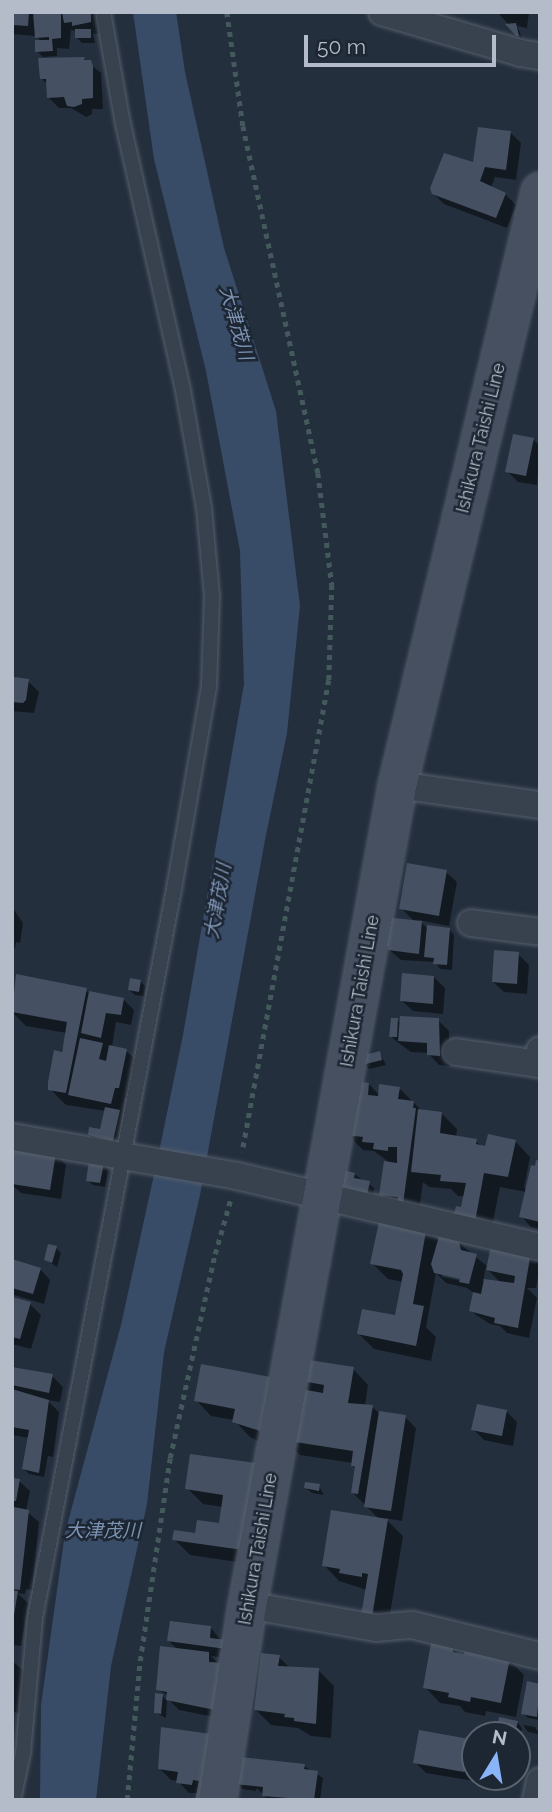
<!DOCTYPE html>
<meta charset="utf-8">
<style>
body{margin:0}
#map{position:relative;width:552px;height:1812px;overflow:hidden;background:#242f3e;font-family:Raleway,"Noto Sans JP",sans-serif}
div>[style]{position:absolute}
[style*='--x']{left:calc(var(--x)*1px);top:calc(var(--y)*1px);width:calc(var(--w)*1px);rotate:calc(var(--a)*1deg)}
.water>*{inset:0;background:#394c67}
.shadow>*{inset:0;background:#0007}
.building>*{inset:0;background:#455162}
.path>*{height:4.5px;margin-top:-2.25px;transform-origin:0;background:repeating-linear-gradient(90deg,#44595c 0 5px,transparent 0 10px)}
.roads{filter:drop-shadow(0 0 2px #565f6c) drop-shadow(0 0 2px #565f6c)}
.lane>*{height:14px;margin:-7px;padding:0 7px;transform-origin:7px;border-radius:7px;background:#38414e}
.street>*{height:26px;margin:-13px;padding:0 13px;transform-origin:13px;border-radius:13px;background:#38414e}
.secondary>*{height:37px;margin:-18.5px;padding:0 18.5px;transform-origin:18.5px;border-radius:18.5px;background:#465061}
span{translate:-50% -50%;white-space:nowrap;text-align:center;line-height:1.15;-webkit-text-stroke:5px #1d2633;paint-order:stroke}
.street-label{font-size:18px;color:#b4bcc9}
.water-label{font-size:19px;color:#7c92b1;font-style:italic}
.frame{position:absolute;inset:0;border:14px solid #b4bcc9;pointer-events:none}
.north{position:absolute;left:461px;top:1721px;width:70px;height:70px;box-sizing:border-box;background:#1d2633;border:2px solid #59626f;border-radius:50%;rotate:11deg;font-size:19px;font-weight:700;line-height:28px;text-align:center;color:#b4bcc9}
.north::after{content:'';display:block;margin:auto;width:24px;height:32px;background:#8ab4f8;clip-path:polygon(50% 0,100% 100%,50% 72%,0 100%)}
.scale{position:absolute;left:304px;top:35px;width:192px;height:32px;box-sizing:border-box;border:4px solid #b4bcc9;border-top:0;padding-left:9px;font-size:21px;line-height:24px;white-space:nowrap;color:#b4bcc9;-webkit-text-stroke:5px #1d2633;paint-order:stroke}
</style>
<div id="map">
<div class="water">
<div style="clip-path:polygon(133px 12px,176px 12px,185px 72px,224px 248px,276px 411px,300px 606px,287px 733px,265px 840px,200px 1195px,164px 1352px,147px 1504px,111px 1666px,96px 1800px,40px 1800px,41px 1705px,65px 1533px,121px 1325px,159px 1152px,183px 1035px,244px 684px,240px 551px,206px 371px,154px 159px)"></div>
</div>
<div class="shadow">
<div style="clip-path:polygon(12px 12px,100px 12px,101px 33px,93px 34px,95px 43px,82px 43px,77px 38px,77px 31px,71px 30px,69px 49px,57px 48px,57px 56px,43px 57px,37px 51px,42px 42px,36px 36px,12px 34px)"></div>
<div style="clip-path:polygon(497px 12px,529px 12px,527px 28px,517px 26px,523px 40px)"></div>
<div style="clip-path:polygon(84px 59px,101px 73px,103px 109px,92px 109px,92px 114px,86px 117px,71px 108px,59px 108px,48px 97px,48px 85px,41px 78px)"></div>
<div style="clip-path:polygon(510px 132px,521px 143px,516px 180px,495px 177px,491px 188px,505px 194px,516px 205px,507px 228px,444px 204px,433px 193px,475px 164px)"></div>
<div style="clip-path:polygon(533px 439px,540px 446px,537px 485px,518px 482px,507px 471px)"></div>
<div style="clip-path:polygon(12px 680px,28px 681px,39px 692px,34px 713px,12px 711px)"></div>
<div style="clip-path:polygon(446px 872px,457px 882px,449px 926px,419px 920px,429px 930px,449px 929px,454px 935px,452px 970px,440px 969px,435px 962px,401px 960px,384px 945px,415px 922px,401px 908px)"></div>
<div style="clip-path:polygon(12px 907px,23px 923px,20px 943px,16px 942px,15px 948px,12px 948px)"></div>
<div style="clip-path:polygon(518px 954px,529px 965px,527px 994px,504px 992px,493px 982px)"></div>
<div style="clip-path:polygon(17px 977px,123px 999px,134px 1010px,131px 1025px,116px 1022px,112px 1047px,126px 1051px,137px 1061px,129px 1098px,125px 1098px,118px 1145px,95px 1140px,89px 1135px,102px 1131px,106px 1111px,66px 1105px,50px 1089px,67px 1033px,26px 1026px,12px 1012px)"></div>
<div style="clip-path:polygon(434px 977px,445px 988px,443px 1014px,413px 1011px,402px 1001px)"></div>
<div style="clip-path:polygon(140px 981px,145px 986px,144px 996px,135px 995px,129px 990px)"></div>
<div style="clip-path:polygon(397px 1020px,401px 1024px,438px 1020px,449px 1031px,450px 1066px,439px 1065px,428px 1053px,411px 1052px,396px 1041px,391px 1036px)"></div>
<div style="clip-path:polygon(380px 1053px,386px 1065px,369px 1069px,364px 1064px)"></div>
<div style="clip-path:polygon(369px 1084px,379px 1095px,399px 1088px,422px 1111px,441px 1113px,457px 1129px,456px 1137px,476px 1141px,483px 1148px,515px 1141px,530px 1157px,524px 1188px,527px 1189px,540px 1169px,540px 1229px,531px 1227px,521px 1216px,526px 1192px,500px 1187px,490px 1236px,462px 1209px,465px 1196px,458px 1196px,451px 1189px,429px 1187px,423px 1182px,418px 1219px,397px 1210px,381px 1194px,390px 1163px,374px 1151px,363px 1150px,347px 1134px)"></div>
<div style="clip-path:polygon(15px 1148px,55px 1154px,66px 1165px,61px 1199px,21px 1193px,12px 1185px)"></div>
<div style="clip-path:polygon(103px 1164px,108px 1170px,105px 1187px,93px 1185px,88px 1180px)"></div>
<div style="clip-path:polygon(354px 1174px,374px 1188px,372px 1200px,341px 1190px)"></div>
<div style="clip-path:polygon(evenodd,426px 1228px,440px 1241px,453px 1238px,488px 1267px,530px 1254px,540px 1264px,536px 1288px,527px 1288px,537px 1298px,529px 1338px,507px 1333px,500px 1326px,490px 1324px,476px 1315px,471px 1310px,474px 1293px,467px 1288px,446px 1283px,436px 1273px,426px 1327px,436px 1337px,431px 1361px,374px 1349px,359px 1334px,397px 1317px,404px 1282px,388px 1279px,372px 1263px,426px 1228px,486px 1268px,501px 1283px,483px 1281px,486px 1268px,426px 1228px,442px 1273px,469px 1279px,468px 1282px,442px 1277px,442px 1273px)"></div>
<div style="clip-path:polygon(56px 1248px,61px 1253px,57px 1267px,46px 1260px)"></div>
<div style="clip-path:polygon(12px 1261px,40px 1269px,50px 1280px,44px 1304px,14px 1295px,13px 1298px,30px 1304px,41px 1315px,31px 1349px,12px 1344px)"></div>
<div style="clip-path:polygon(297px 1360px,353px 1369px,368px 1385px,365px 1406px,372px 1407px,379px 1413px,405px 1417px,416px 1428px,402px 1521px,385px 1518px,403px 1536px,387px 1632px,363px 1615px,367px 1590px,339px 1581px,324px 1565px,379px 1519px,353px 1493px,357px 1469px,353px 1463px,300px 1455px,284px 1439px)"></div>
<div style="clip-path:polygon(12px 1368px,52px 1376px,63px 1387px,60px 1402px,47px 1400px,59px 1412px,53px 1457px,48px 1456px,44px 1477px,29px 1474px,24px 1469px,29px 1438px,12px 1435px)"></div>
<div style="clip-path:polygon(269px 1379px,285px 1395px,262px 1443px,250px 1437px,234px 1420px,211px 1416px,196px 1400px)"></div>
<div style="clip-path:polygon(507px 1412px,517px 1422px,513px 1446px,484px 1440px,473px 1429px)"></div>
<div style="clip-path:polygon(255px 1465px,258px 1565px,190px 1555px,174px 1539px,221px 1525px,223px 1507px,203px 1504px,187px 1488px)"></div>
<div style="clip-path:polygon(12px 1479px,19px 1481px,30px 1491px,26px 1511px,39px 1522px,32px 1590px,26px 1589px,25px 1594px,17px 1593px,28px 1603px,21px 1646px,12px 1645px)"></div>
<div style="clip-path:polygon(319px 1486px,324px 1495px,312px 1493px,306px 1488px)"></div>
<div style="clip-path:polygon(211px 1628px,231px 1654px,220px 1652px,219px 1657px,211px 1656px,220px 1665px,230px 1720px,179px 1710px,168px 1699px,168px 1695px,158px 1690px,178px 1650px,169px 1641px)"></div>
<div style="clip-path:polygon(453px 1649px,460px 1655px,509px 1660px,524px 1675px,516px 1717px,486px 1711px,485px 1716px,465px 1712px,460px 1706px,440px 1703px,425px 1687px)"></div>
<div style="clip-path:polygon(279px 1657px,290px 1668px,318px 1670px,334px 1686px,331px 1738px,311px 1736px,298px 1728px,271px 1725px,255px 1709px)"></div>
<div style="clip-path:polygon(12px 1661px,25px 1672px,21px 1713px,12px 1712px)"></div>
<div style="clip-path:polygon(540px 1686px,540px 1720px,528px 1718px,523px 1713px)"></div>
<div style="clip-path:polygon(162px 1695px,167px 1701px,166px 1718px,156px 1713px)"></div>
<div style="clip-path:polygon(517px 1722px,522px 1728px,520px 1737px,504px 1734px,499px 1729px)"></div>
<div style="clip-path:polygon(523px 1725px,535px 1727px,539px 1734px,528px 1732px)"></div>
<div style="clip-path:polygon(217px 1737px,198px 1793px,189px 1793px,178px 1781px,171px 1780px,160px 1769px)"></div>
<div style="clip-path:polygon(469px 1740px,475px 1747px,474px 1781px,426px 1773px,415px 1762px)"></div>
<div style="clip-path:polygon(304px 1766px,323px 1778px,320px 1800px,268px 1800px,257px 1788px,256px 1791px,242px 1789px,237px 1784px)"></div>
</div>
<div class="building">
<div style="clip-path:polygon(12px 12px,29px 12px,28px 26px,12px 25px)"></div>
<div style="clip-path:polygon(33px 12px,61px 12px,61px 38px,52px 39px,53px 51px,35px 52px,35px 40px,49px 40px,49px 37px,35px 38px)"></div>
<div style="clip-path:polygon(62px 12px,91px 12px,91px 22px,72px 26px,72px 22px,64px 23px)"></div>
<div style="clip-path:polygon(516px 23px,519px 36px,516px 36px,505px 24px)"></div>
<div style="clip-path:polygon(75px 29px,91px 29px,91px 38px,75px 38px)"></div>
<div style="clip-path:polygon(85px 57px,84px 60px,91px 60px,93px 66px,93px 98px,82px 99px,82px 104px,74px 107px,67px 106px,64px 97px,47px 98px,46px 79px,40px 79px,38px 58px)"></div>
<div style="clip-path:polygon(478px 127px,511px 131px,506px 170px,485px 167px,480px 181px,506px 193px,496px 218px,432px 194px,430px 188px,444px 153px,473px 162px)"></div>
<div style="clip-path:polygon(513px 434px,534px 438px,526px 476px,505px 472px)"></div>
<div style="clip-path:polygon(14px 677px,29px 679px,26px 700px,23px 703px,12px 702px)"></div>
<div style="clip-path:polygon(407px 863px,447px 870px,439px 916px,399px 909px)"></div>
<div style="clip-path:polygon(385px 917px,422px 921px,419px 954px,388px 950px,388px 946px,382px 946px)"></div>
<div style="clip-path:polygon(427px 925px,450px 928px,447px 965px,433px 964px,434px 958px,424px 957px)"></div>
<div style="clip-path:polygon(494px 950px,519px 952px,517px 984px,492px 982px)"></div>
<div style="clip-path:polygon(402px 973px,434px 976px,433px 1004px,400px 1001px)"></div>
<div style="clip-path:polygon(16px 974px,87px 988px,66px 1093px,48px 1090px,48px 1082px,54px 1050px,62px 1052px,67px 1022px,12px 1012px)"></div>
<div style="clip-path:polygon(130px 978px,141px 980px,139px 992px,128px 990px)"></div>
<div style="clip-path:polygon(89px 991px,124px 998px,121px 1015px,106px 1013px,101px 1038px,81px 1033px)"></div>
<div style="clip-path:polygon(400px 1016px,439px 1018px,440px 1056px,427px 1055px,427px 1043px,398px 1041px)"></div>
<div style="clip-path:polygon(391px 1018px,398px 1018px,397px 1037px,389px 1037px)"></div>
<div style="clip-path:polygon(80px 1038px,103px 1043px,99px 1059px,106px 1061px,109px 1045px,127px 1049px,119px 1088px,115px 1088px,111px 1104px,68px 1095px)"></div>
<div style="clip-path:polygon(380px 1051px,382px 1060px,362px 1065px,361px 1056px)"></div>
<div style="clip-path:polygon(351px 1080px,369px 1083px,368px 1095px,378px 1096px,379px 1084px,400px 1087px,398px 1099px,414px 1101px,413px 1108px,416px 1108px,403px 1204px,397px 1203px,398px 1197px,379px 1195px,384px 1161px,397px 1163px,397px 1147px,388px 1147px,388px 1151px,373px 1149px,374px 1143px,362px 1142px,363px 1137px,346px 1135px)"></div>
<div style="clip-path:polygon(105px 1107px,120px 1110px,113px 1141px,88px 1135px,89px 1127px,100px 1129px)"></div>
<div style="clip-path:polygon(418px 1109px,442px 1112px,440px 1133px,477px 1139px,476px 1144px,485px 1146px,488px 1134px,516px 1140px,508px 1177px,484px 1173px,475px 1222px,453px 1218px,456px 1206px,461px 1207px,466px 1183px,440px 1181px,441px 1175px,411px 1172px)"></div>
<div style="clip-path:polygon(14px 1146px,56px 1153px,50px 1190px,12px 1184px)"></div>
<div style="clip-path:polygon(536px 1160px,540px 1161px,540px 1222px,519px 1217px,531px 1165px,535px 1166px)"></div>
<div style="clip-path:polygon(89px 1161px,104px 1163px,100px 1183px,86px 1181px)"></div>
<div style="clip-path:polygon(343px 1170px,355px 1173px,354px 1178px,370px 1181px,367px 1196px,339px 1191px)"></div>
<div style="clip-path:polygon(380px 1217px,427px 1226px,413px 1304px,424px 1306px,416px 1346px,357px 1334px,362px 1309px,395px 1315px,403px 1274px,401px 1270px,370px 1264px)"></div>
<div style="clip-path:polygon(440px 1233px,459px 1242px,461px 1250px,477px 1254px,469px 1284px,459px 1282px,460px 1279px,434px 1273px,431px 1264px)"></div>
<div style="clip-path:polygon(48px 1244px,57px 1246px,52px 1263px,44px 1260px)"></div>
<div style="clip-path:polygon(491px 1245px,531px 1252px,518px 1328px,494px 1323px,495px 1318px,469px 1311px,473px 1292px,481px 1294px,484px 1279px,514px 1283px,515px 1276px,486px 1270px)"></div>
<div style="clip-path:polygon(12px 1259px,41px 1268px,33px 1294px,12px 1288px)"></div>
<div style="clip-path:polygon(12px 1297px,31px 1302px,20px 1339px,12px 1337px)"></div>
<div style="clip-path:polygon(evenodd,296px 1358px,354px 1367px,348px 1403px,373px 1405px,358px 1494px,351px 1493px,355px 1466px,351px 1466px,353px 1451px,282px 1440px,296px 1358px,302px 1381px,324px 1385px,323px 1393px,301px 1389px,302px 1381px)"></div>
<div style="clip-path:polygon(201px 1364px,270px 1377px,260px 1431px,232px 1422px,235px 1409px,194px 1401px)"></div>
<div style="clip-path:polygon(12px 1367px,53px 1374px,49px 1393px,12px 1385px)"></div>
<div style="clip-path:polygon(12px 1389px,49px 1400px,39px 1473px,22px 1469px,29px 1430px,12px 1427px)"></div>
<div style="clip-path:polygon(477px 1404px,507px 1410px,502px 1436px,471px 1430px)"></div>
<div style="clip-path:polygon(379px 1411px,406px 1415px,391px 1511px,364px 1507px)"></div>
<div style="clip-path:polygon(190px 1454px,256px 1463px,243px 1550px,172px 1540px,174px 1530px,195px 1533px,197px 1520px,219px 1523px,223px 1495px,185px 1489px)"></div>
<div style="clip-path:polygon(12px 1478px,20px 1479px,16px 1501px,12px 1501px)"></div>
<div style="clip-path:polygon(305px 1482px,320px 1484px,319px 1491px,304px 1488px)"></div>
<div style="clip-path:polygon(12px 1502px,14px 1507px,29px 1510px,20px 1590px,12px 1589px)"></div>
<div style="clip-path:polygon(331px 1510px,388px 1519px,372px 1617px,361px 1616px,368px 1574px,362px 1573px,362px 1577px,339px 1573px,340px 1569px,322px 1566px)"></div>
<div style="clip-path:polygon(12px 1590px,18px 1591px,14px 1615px,12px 1615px)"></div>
<div style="clip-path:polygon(170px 1621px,211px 1626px,210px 1638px,227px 1640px,226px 1649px,167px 1641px)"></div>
<div style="clip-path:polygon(431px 1643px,454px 1647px,453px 1652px,464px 1654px,465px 1649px,510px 1658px,501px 1703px,471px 1697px,470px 1702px,448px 1697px,449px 1693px,423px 1688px)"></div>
<div style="clip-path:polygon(160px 1646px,209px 1652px,209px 1662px,225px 1663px,220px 1711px,166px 1700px,167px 1692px,156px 1690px)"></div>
<div style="clip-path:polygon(261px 1653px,280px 1655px,278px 1666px,319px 1668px,316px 1724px,294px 1721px,294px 1718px,284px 1717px,285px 1714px,254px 1710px)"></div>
<div style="clip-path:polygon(527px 1681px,540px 1684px,537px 1717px,521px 1714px)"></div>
<div style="clip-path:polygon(155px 1693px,163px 1694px,161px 1714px,154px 1713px)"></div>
<div style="clip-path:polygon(499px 1717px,518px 1721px,515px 1733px,497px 1729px)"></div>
<div style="clip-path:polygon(161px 1727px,218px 1735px,208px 1800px,195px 1800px,199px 1781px,193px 1780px,192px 1785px,176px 1783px,178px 1772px,158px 1769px)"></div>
<div style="clip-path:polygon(419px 1730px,469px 1739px,464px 1772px,413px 1763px)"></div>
<div style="clip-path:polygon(241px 1757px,305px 1764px,304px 1769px,318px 1771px,314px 1800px,262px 1796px,263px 1787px,235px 1784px)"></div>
</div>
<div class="path">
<div style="--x:227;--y:12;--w:115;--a:82"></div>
<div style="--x:243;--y:126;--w:355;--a:77.8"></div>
<div style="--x:318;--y:473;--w:113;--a:82.9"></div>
<div style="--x:332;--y:585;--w:95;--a:91.8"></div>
<div style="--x:329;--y:680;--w:480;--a:100.4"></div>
<div style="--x:127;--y:1800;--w:140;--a:-84.7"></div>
<div style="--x:140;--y:1661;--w:205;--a:-81.6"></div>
<div style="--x:170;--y:1458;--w:209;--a:-77.6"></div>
<div style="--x:215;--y:1254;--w:58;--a:-74.1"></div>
</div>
<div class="roads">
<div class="lane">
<div style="--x:13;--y:1800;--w:48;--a:-78"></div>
<div style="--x:23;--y:1753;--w:136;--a:-84.9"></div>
<div style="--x:35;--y:1618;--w:742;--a:-79.2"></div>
<div style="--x:174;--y:889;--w:205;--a:-80.2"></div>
<div style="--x:209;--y:687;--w:91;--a:-88.1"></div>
<div style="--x:212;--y:596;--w:88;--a:-95.2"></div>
<div style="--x:204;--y:508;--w:120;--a:-100.1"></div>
<div style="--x:183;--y:390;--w:273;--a:-102.7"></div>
<div style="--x:123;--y:124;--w:114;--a:-100.1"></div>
</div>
<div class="street">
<div style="--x:382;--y:12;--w:144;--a:16.5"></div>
<div style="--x:520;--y:53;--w:20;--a:9"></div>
<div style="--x:397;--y:785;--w:144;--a:8"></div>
<div style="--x:471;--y:923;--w:70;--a:7.4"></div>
<div style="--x:456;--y:1052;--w:83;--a:8.3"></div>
<div style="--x:538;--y:1064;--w:14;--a:-82"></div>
<div style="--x:12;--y:1137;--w:228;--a:9.8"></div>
<div style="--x:237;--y:1176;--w:311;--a:13.2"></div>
<div style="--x:247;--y:1605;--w:131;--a:10.1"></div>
<div style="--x:376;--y:1628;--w:36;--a:-5"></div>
<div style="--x:412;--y:1625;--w:132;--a:13.6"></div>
<div style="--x:536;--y:1800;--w:19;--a:-78"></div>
</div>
<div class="secondary">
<div style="--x:217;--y:1800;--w:197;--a:-81.3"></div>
<div style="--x:247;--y:1605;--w:834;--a:-79.63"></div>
<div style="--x:397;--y:785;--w:611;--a:-76.46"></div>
</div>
</div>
<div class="street-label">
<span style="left:481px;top:438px;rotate:-76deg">Ishikura Taishi Line</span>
<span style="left:360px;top:991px;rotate:-80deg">Ishikura Taishi Line</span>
<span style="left:258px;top:1549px;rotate:-80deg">Ishikura Taishi Line</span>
</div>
<div class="water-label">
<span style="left:236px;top:323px;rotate:74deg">大津茂川</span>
<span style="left:218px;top:901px;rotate:-80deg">大津茂川</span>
<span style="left:103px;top:1531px">大津茂川</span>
</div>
<div class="frame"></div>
<div class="north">N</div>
<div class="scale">50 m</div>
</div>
